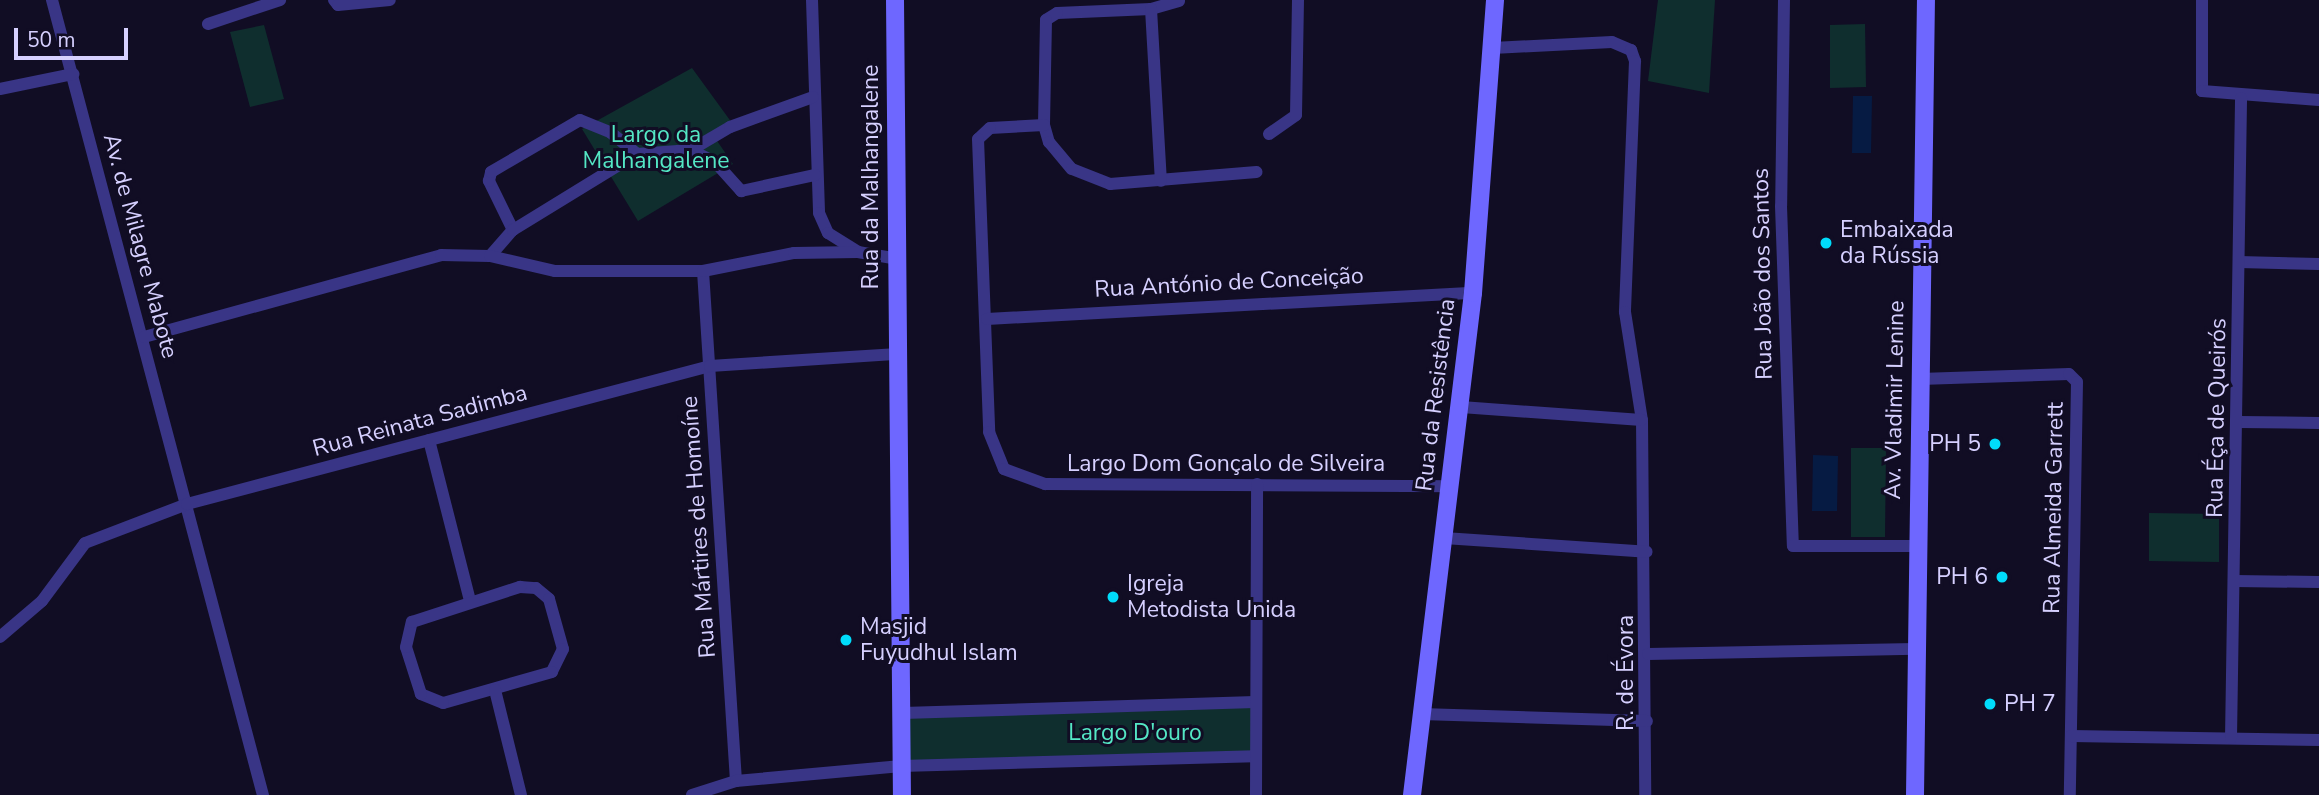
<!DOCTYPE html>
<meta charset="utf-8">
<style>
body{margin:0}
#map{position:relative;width:2319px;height:795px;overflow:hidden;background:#110d24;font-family:"Nunito Sans",sans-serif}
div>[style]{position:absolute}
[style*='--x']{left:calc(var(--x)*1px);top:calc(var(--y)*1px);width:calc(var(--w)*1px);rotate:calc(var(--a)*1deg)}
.green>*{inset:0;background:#0f2e2e}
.water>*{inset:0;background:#061b43}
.street>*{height:12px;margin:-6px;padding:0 6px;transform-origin:6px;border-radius:6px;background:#393586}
.secondary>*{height:18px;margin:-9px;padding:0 9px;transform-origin:9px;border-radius:9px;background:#6e67ff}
.dots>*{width:19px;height:19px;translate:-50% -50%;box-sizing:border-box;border:4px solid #110d24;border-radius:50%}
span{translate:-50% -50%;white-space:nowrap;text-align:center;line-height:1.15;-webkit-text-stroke:6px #110d24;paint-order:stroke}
.park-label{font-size:23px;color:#54e7c5}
.street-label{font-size:23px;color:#d6d0ff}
.poi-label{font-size:23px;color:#d6d0ff}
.left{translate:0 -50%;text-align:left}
.right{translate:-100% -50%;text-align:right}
.scale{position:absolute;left:14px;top:28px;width:114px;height:32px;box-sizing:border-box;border:4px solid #d6d0ff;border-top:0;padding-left:9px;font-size:21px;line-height:24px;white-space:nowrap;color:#d6d0ff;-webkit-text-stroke:5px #110d24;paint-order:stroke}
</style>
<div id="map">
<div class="green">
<div style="clip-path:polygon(1658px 0,1715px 0,1709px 93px,1648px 81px)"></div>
<div style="clip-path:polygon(1865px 24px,1866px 87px,1830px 88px,1830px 25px)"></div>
<div style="clip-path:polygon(264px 25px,284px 99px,250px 107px,230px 32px)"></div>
<div style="clip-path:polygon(692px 68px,732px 123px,713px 135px,733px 164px,638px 221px,582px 129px)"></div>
<div style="clip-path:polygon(1851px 448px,1886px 448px,1885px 537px,1851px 537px)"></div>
<div style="clip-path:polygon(2149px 513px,2219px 514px,2219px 562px,2149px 561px)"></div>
<div style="clip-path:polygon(1255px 702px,1254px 756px,902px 766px,903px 713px)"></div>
</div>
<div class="water">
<div style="clip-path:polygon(1853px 96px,1872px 96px,1871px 153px,1852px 153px)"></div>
<div style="clip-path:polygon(1813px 455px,1838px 456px,1837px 511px,1812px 511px)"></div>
</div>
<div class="street">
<div style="--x:52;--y:0;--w:823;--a:75.14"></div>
<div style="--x:334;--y:0;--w:6;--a:51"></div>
<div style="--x:338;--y:5;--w:52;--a:-5.5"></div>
<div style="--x:812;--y:0;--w:213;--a:88.1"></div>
<div style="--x:819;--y:213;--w:22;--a:66"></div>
<div style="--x:828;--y:233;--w:36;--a:32"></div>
<div style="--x:858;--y:252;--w:39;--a:10"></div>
<div style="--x:1784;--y:0;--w:206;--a:90.8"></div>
<div style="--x:1781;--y:206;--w:340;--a:88"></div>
<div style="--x:1793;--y:546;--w:124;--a:0"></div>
<div style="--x:2202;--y:0;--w:91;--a:90"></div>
<div style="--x:2202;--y:91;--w:117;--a:4.4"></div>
<div style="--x:1179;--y:1;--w:29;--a:164"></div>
<div style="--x:1151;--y:9;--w:94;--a:177.6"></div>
<div style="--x:1057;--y:13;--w:13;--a:148"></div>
<div style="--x:1046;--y:20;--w:105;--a:91.1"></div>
<div style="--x:1044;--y:125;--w:18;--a:74"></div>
<div style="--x:1049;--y:142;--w:35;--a:50"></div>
<div style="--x:1072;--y:169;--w:41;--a:21.5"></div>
<div style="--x:1110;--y:184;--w:147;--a:-4.7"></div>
<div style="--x:1151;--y:9;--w:172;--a:86.7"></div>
<div style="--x:208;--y:24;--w:76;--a:-18.4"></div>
<div style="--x:1493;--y:48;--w:119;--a:-2.9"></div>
<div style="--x:1612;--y:42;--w:21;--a:23"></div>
<div style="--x:1631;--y:50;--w:12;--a:70"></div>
<div style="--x:1635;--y:61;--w:251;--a:92.3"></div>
<div style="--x:1625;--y:312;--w:109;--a:81.1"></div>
<div style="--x:1642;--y:420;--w:375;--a:89.5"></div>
<div style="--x:0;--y:89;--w:75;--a:-11.6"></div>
<div style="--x:1044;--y:125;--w:54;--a:176.8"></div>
<div style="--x:990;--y:128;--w:16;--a:137"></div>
<div style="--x:978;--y:139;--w:293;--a:87.8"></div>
<div style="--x:989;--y:432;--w:40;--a:68"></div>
<div style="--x:1004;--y:469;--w:44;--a:20.1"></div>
<div style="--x:1045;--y:484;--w:406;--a:0.3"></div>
<div style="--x:1269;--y:134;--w:33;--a:-35"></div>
<div style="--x:1296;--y:115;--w:115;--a:-89"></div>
<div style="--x:691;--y:150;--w:45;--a:-30.5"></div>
<div style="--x:730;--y:127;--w:88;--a:-19.9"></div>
<div style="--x:513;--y:230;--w:55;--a:-116.1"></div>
<div style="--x:489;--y:181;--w:9;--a:-77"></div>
<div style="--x:491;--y:172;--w:103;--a:-30.3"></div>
<div style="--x:580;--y:120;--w:32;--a:22"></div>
<div style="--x:610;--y:132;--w:35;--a:39"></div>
<div style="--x:490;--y:256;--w:35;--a:-49"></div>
<div style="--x:513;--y:230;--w:145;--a:-31.5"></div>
<div style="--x:637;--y:154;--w:54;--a:-4.2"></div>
<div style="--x:691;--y:150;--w:28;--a:27"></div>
<div style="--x:716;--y:163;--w:38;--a:48"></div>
<div style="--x:741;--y:191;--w:76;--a:-12.2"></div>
<div style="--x:2239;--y:262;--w:80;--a:1.4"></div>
<div style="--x:703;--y:271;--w:511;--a:86.3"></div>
<div style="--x:987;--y:319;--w:487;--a:-3.1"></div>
<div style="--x:144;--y:337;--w:308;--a:-15.4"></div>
<div style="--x:441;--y:255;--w:49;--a:1.2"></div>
<div style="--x:490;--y:256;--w:67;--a:13"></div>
<div style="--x:555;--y:271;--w:148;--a:0"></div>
<div style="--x:703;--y:271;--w:93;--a:-11.2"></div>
<div style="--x:794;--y:253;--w:64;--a:-0.9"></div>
<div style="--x:1920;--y:379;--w:149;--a:-1.9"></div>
<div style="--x:2069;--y:374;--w:11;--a:45"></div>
<div style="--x:2077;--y:382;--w:413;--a:91"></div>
<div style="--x:1461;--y:407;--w:181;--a:4.1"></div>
<div style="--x:2239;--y:422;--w:80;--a:0.7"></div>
<div style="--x:429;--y:440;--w:166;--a:75.7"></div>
<div style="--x:1444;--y:538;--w:203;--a:3.9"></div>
<div style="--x:2235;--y:581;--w:84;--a:0.7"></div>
<div style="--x:520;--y:587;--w:16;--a:4"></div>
<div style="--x:536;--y:588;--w:17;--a:40"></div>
<div style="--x:549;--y:599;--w:52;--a:74.4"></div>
<div style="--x:563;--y:649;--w:25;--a:116"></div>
<div style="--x:552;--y:672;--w:113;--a:164.1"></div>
<div style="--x:443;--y:703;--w:24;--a:-158"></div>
<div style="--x:421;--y:694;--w:49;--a:-107.7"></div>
<div style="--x:406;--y:647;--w:26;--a:-77"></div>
<div style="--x:412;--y:622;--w:114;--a:-18"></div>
<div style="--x:0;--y:637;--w:55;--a:-40.6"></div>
<div style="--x:42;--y:601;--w:72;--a:-53.4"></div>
<div style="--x:85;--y:543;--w:109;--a:-20.9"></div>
<div style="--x:187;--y:504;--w:541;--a:-14.78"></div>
<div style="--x:710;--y:366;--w:188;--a:-3.7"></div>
<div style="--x:1648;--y:654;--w:267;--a:-1.1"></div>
<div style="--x:495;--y:690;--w:108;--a:76.1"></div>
<div style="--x:903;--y:713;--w:352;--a:-1.8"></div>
<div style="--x:1421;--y:714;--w:226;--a:1.8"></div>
<div style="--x:2071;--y:736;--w:248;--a:0.9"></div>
<div style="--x:2231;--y:738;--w:640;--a:-89.1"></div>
<div style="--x:692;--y:795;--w:46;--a:-17.7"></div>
<div style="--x:736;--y:781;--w:166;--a:-5.2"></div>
<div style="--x:901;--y:766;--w:353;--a:-1.6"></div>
<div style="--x:1256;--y:795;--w:311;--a:-89.8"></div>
</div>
<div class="secondary">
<div style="--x:895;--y:0;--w:795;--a:89.5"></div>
<div style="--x:1412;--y:795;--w:506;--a:-83.07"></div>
<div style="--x:1473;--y:293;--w:294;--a:-85.7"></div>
<div style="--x:1915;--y:795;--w:795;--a:-89.21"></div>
</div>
<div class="dots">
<div style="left:1826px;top:243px;background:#00dcfb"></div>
<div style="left:1995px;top:444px;background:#00dcfb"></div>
<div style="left:2002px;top:577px;background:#00dcfb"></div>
<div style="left:1113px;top:597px;background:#00dcfb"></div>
<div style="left:846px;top:640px;background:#00dcfb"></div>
<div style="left:1990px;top:704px;background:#00dcfb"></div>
</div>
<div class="park-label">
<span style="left:656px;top:148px">Largo da<br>Malhangalene</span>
<span style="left:1135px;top:733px">Largo D'ouro</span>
</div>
<div class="street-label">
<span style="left:871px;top:177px;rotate:-90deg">Rua da Malhangalene</span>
<span style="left:140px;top:246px;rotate:75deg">Av. de Milagre Mabote</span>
<span style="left:1763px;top:274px;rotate:-91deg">Rua João dos Santos</span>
<span style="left:1229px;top:283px;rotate:-3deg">Rua António de Conceição</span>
<span style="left:1436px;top:395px;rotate:-83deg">Rua da Resistência</span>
<span style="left:1895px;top:400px;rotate:-89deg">Av. Vladimir Lenine</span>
<span style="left:2217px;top:418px;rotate:-89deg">Rua Éça de Queirós</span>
<span style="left:420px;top:421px;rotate:-15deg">Rua Reinata Sadimba</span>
<span style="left:1226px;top:464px">Largo Dom Gonçalo de Silveira</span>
<span style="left:2054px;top:508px;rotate:-89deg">Rua Almeida Garrett</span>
<span style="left:699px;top:527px;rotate:-94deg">Rua Mártires de Homoíne</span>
<span style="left:1626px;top:673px;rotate:-90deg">R. de Évora</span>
</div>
<div class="poi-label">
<span class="left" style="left:1840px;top:243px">Embaixada<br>da Rússia</span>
<span class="right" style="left:1981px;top:444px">PH 5</span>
<span class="right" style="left:1988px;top:577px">PH 6</span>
<span class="left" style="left:1127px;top:597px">Igreja<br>Metodista Unida</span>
<span class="left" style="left:860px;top:640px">Masjid<br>Fuyudhul Islam</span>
<span class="left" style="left:2004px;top:704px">PH 7</span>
</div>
<div class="scale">50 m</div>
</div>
